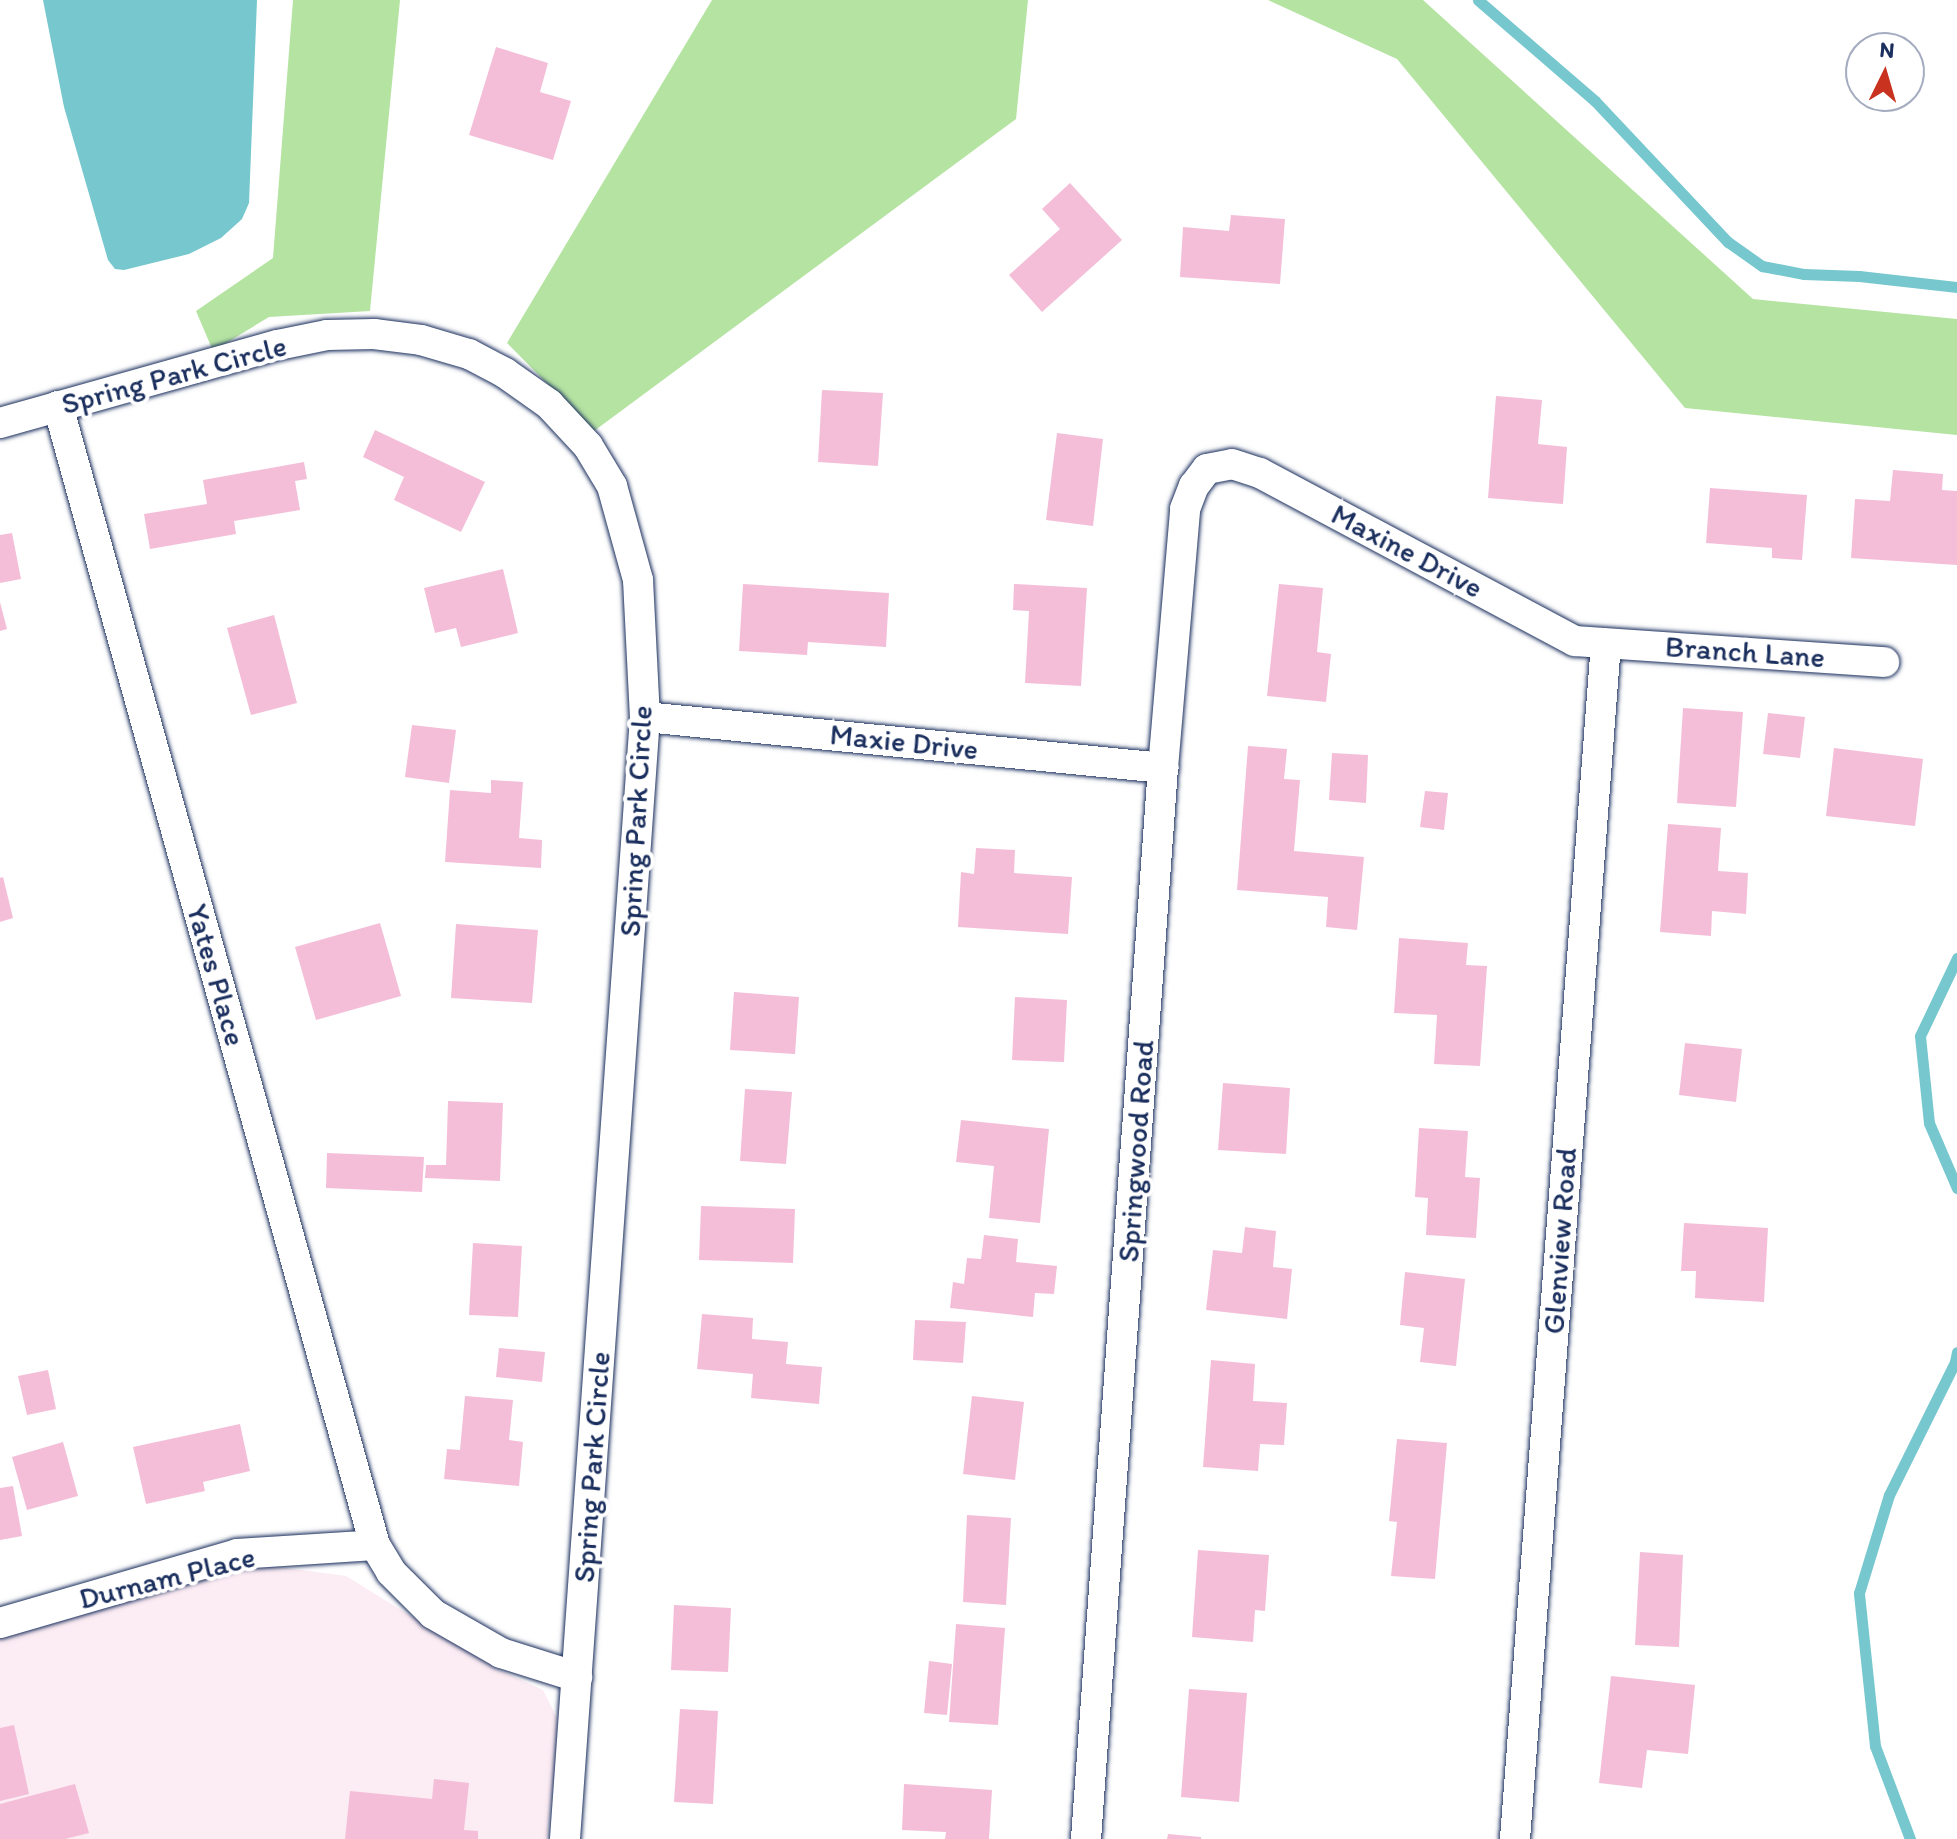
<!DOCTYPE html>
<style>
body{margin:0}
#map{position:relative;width:1957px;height:1839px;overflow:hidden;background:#fff;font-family:Itim,sans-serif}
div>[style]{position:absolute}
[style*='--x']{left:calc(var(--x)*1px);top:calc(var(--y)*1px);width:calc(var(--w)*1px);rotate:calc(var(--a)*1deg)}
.built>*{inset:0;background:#fcecf3}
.green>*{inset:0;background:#b5e3a2}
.water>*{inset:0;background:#76c7ce}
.stream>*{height:11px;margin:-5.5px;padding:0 5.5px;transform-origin:5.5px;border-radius:5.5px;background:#76c7ce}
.building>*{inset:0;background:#f4bed8}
.roads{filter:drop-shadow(0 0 2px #1b2f5e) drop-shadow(0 0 2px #1b2f5e)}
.minor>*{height:30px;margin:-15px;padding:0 15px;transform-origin:15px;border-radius:15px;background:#fff}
span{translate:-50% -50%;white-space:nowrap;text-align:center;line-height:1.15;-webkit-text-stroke:8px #fff;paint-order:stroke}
.street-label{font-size:30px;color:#1b2f5e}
.north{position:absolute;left:1845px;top:32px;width:80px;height:80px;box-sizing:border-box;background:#fff;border:2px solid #a4acbf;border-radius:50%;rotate:5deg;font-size:22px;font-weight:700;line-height:32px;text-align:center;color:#1b2f5e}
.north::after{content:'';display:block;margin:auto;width:28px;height:36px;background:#c8321e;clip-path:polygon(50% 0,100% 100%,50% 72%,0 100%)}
</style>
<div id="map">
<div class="built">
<div style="clip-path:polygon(256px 1564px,346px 1576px,495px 1668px,543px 1690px,557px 1718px,558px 1744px,547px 1839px,0 1839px,0 1637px)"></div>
</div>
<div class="green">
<div style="clip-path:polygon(293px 0,400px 0,370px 311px,269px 317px,213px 351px,196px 311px,273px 258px)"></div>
<div style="clip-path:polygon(712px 0,1028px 0,1016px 119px,594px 431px,507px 343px)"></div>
<div style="clip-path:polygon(1268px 0,1423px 0,1753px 299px,1957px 319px,1957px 435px,1685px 408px,1397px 59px)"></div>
</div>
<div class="water">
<div style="clip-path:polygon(43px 0,257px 0,249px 203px,242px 219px,221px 238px,189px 254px,124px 270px,115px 269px,108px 260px,64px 107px)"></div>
</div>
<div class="stream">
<div style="--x:1478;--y:0;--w:155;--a:40.8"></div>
<div style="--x:1595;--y:101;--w:194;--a:46.7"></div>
<div style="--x:1728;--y:242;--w:42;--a:35.2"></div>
<div style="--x:1762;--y:266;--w:43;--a:10.8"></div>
<div style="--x:1804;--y:274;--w:55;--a:2.1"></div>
<div style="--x:1859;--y:276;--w:99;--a:6.4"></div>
<div style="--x:1957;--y:958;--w:86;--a:115.4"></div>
<div style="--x:1920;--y:1036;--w:87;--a:84.1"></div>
<div style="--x:1929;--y:1123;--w:71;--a:66.7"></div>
<div style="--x:1910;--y:1839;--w:99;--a:-110.6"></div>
<div style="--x:1875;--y:1746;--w:154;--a:-96"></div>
<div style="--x:1859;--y:1593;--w:102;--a:-73"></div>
<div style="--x:1889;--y:1495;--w:148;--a:-63.6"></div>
<div style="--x:1955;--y:1362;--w:10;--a:-79"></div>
</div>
<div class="building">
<div style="clip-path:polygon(496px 47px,548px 63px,540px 92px,571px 101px,553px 160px,469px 135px)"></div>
<div style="clip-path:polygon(1070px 183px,1122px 240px,1042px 312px,1009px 275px,1060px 229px,1042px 209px)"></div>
<div style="clip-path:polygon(1231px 215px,1285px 219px,1280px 284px,1180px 277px,1183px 227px,1229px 231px)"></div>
<div style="clip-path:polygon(822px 390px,883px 393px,878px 466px,818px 462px)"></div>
<div style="clip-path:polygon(1496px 396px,1542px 400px,1538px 444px,1567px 447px,1563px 504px,1488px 498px)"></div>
<div style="clip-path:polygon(375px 430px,485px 482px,461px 532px,394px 500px,404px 477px,363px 457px)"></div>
<div style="clip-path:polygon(1057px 433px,1103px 439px,1093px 526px,1046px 520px)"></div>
<div style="clip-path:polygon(304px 462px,307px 479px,295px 481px,300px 510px,234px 521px,236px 534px,150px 549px,144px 514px,207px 504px,203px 480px)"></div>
<div style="clip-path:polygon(1893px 470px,1943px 474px,1942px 490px,1957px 491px,1957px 565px,1851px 558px,1855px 499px,1890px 501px)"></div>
<div style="clip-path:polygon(1710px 488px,1807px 495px,1802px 560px,1772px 558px,1772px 548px,1706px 543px)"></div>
<div style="clip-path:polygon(12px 533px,21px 579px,0 583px,0 535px)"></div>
<div style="clip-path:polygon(503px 569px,518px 633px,461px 647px,456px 628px,435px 633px,424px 588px)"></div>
<div style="clip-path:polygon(743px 584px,889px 593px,886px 647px,808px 642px,807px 655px,739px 651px)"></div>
<div style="clip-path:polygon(1014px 584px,1087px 588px,1081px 686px,1025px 683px,1029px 611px,1013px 610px)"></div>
<div style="clip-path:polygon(1279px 584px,1323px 588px,1317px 652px,1331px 654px,1326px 702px,1267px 696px)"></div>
<div style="clip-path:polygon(0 602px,7px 629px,0 631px)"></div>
<div style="clip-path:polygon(274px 615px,297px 703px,251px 715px,227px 628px)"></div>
<div style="clip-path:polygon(1683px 708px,1743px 712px,1736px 807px,1677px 803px)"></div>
<div style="clip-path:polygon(1768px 713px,1805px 717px,1800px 758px,1763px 754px)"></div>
<div style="clip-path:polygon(412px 725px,456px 730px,449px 783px,405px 777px)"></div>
<div style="clip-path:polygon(1248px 746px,1287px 749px,1284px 779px,1300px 780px,1294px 851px,1364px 857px,1357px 930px,1326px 927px,1328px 897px,1237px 890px)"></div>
<div style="clip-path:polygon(1834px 748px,1923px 759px,1915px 826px,1826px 816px)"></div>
<div style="clip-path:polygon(1332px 753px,1368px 755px,1366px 803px,1329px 800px)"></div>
<div style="clip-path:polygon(491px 780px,523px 782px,519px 838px,542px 840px,541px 868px,445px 862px,450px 790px,491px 793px)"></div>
<div style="clip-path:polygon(1425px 791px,1448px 793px,1444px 830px,1420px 827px)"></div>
<div style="clip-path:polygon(1668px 824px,1721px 828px,1718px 871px,1748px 873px,1746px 914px,1712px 911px,1711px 936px,1660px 932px)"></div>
<div style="clip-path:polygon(976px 848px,1015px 850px,1014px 873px,1072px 877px,1068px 934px,958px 927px,961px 872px,974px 874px)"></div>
<div style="clip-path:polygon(3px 877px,13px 918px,0 922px,0 878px)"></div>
<div style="clip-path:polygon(380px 923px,401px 996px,316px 1020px,295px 947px)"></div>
<div style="clip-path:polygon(456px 924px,538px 930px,532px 1003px,451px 998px)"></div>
<div style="clip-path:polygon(1399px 938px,1468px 943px,1466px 965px,1487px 966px,1480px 1066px,1434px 1064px,1437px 1015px,1394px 1013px)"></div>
<div style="clip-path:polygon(734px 992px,799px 997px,795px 1054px,730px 1050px)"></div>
<div style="clip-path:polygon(1015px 997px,1067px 1000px,1064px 1062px,1012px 1060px)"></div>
<div style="clip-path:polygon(1685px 1043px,1742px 1049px,1736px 1102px,1679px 1095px)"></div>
<div style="clip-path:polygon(1223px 1083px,1290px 1088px,1286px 1154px,1218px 1150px)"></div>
<div style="clip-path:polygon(745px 1089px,792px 1092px,786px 1164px,740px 1161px)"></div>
<div style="clip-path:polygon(448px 1101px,503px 1103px,500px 1181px,425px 1178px,426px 1165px,446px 1165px)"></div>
<div style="clip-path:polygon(961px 1120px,1049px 1129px,1040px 1223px,989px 1218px,994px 1166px,956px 1162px)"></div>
<div style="clip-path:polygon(1419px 1128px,1468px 1131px,1465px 1177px,1480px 1178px,1476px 1238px,1426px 1235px,1428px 1198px,1415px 1197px)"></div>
<div style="clip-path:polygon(327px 1153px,424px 1157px,422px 1192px,326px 1188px)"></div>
<div style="clip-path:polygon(701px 1206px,795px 1209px,793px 1263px,699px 1260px)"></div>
<div style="clip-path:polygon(1684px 1223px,1768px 1228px,1764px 1302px,1695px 1298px,1696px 1271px,1681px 1271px)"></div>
<div style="clip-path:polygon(1245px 1227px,1276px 1231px,1273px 1267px,1292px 1269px,1287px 1319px,1206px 1310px,1213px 1250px,1242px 1253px)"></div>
<div style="clip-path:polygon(984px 1235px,1018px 1239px,1016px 1262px,1057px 1266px,1054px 1294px,1035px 1293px,1033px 1317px,950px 1308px,953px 1282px,964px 1284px,967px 1258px,981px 1259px)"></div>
<div style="clip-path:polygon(473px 1243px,522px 1246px,518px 1317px,469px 1315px)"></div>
<div style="clip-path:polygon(1405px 1272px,1465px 1279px,1456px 1366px,1420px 1362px,1424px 1328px,1400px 1325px)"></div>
<div style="clip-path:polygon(702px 1314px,753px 1318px,752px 1339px,788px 1342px,786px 1364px,822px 1367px,819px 1404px,751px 1398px,753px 1374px,697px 1369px)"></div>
<div style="clip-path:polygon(915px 1320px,966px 1322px,963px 1363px,913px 1360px)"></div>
<div style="clip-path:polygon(499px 1348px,545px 1352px,542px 1382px,496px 1377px)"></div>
<div style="clip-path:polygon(1211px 1360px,1255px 1364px,1253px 1401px,1287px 1403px,1284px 1445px,1260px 1444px,1258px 1471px,1203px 1467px)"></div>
<div style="clip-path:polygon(48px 1370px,56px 1409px,27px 1415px,18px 1376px)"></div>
<div style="clip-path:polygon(465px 1396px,513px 1400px,509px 1440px,523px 1442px,519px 1486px,444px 1479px,447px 1449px,460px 1450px)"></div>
<div style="clip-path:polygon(972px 1396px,1024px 1402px,1015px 1480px,963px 1474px)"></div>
<div style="clip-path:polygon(240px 1424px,250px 1471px,203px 1482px,205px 1491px,146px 1504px,133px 1447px)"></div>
<div style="clip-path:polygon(1397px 1439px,1447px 1443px,1435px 1579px,1391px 1576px,1397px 1522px,1389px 1521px)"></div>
<div style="clip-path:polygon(63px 1442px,78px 1496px,27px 1510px,12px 1457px)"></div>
<div style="clip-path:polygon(13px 1486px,22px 1536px,0 1540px,0 1488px)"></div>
<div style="clip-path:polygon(967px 1515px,1011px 1518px,1006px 1605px,963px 1602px)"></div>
<div style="clip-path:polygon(1198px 1550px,1269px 1555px,1265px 1611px,1255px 1610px,1253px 1642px,1192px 1637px)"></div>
<div style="clip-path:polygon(1640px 1552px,1683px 1555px,1679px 1647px,1635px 1645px)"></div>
<div style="clip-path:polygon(674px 1605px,731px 1608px,728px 1672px,671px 1670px)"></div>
<div style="clip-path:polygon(956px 1624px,1005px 1628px,998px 1725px,949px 1722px)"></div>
<div style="clip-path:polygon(929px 1661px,952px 1664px,947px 1715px,924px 1713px)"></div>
<div style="clip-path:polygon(1611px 1676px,1695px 1685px,1688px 1754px,1647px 1750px,1642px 1788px,1599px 1783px)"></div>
<div style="clip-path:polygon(1189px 1689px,1247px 1693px,1239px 1802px,1181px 1797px)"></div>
<div style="clip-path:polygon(680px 1709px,718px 1711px,713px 1804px,674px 1802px)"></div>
<div style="clip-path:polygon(14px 1725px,29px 1794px,0 1801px,0 1728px)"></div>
<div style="clip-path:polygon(434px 1779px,469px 1783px,464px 1830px,478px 1831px,478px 1839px,345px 1839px,350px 1791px,432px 1799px)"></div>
<div style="clip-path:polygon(75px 1784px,89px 1833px,65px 1839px,0 1839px,0 1804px)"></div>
<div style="clip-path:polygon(904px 1784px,992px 1790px,989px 1839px,945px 1839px,946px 1832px,902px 1830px)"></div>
<div style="clip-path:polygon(1168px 1834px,1201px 1837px,1201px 1839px,1167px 1839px)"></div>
</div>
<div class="roads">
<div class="minor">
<div style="--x:58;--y:406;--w:1182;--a:74.45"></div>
<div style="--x:375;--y:1545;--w:31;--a:59"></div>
<div style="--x:391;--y:1572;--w:59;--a:45"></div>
<div style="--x:433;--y:1614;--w:78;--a:29.8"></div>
<div style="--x:501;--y:1653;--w:80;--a:17.5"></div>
<div style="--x:0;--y:423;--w:289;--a:-15.7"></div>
<div style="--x:278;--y:345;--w:50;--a:-11.5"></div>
<div style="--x:327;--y:335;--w:47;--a:-1.2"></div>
<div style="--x:374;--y:334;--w:47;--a:7.3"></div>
<div style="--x:421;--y:340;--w:50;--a:16.3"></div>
<div style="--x:469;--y:354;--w:41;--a:27.8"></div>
<div style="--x:505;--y:373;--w:54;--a:35.2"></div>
<div style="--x:549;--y:404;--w:57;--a:47.1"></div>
<div style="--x:588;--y:446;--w:47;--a:59"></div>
<div style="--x:612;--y:486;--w:98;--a:74.5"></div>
<div style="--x:638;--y:580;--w:137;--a:87.1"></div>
<div style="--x:645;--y:717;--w:1125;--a:94.08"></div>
<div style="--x:645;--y:717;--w:521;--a:5.62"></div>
<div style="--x:0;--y:1623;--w:247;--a:-16.2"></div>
<div style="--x:237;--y:1554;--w:138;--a:-3.7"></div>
<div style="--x:1086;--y:1839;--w:1074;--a:-85.89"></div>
<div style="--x:1163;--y:768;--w:260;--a:-85.1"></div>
<div style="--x:1185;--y:509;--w:25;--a:-69"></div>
<div style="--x:1194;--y:486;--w:21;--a:-53"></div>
<div style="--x:1207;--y:469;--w:25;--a:-11"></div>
<div style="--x:1232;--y:464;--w:29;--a:18"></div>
<div style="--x:1260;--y:473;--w:357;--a:28.1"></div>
<div style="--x:1575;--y:641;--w:310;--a:3.9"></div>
<div style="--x:1515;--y:1839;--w:1199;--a:-85.65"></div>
</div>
</div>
<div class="street-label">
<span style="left:174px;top:375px;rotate:-15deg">Spring Park Circle</span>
<span style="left:1407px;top:551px;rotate:28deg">Maxine Drive</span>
<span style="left:1745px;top:652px;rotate:4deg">Branch Lane</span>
<span style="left:904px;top:742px;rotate:6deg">Maxie Drive</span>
<span style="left:636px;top:821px;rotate:-87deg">Spring Park Circle</span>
<span style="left:216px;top:975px;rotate:74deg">Yates Place</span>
<span style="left:1136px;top:1151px;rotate:-86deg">Springwood Road</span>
<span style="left:1560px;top:1241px;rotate:-86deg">Glenview Road</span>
<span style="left:592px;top:1467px;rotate:-86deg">Spring Park Circle</span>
<span style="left:167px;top:1578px;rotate:-14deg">Durnam Place</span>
</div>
<div class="north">N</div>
</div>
